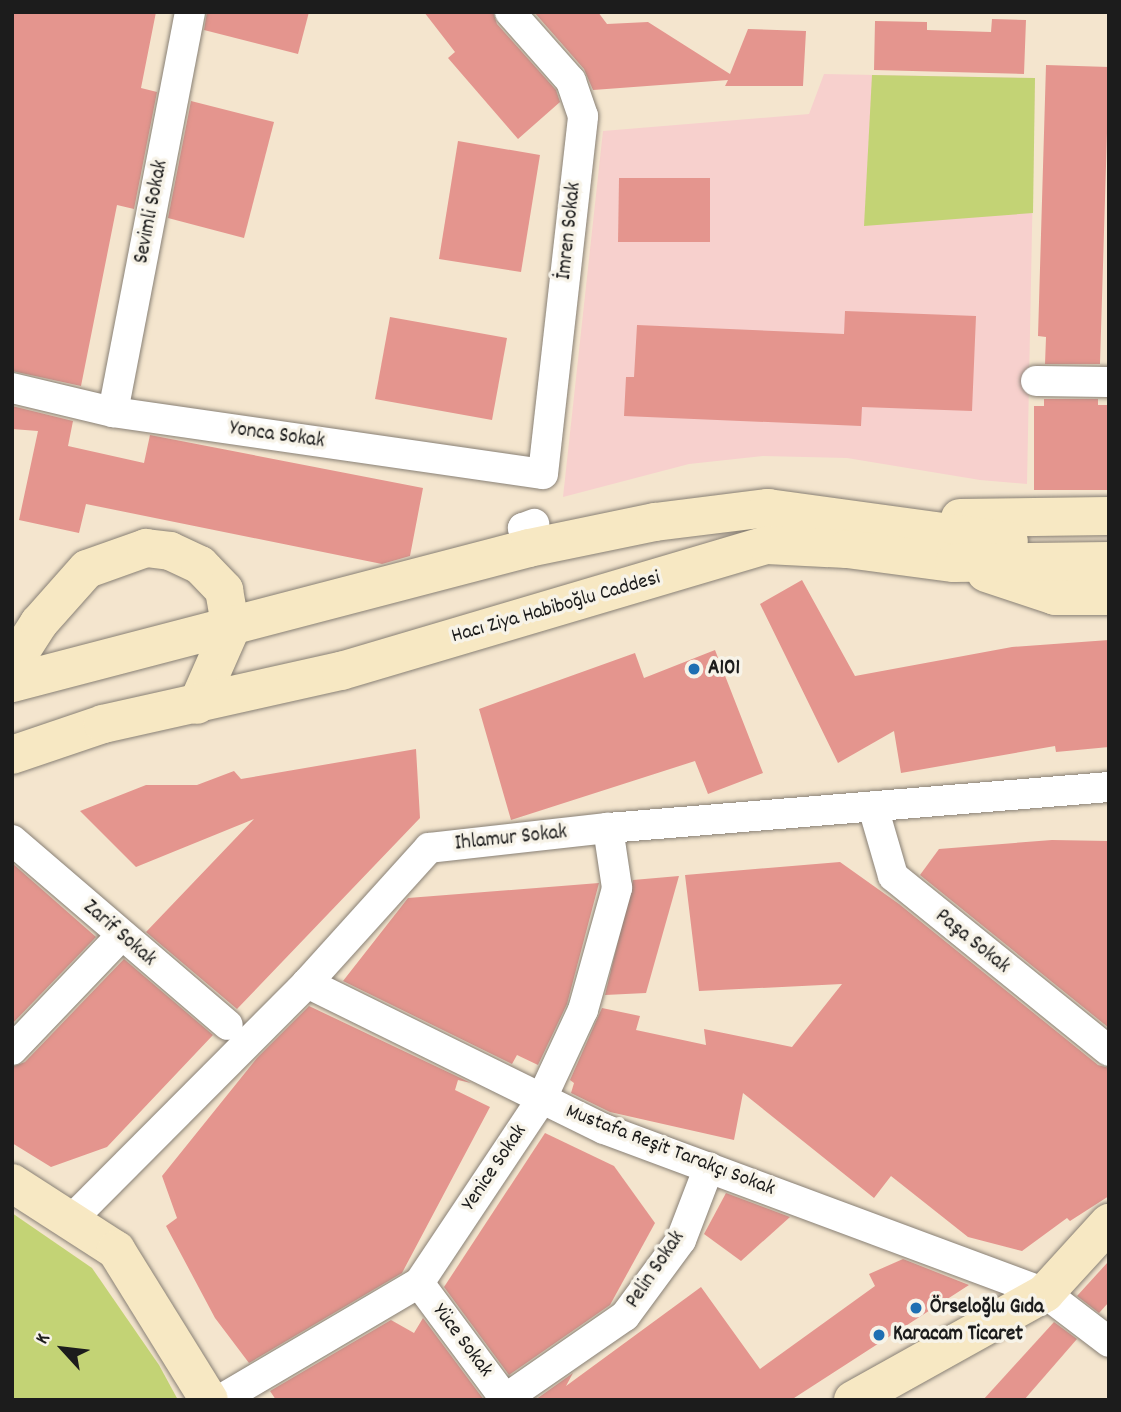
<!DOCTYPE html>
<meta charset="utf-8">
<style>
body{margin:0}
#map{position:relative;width:1121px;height:1412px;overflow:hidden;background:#f4e5ce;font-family:Dekko,sans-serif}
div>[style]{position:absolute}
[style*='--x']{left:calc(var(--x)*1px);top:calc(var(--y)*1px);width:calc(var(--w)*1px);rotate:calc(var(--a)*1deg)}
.built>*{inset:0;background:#f7d0cd}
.green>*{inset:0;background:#c3d375}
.building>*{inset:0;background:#e4958e}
.roads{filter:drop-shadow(0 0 2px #888075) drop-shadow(0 0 2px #888075)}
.street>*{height:30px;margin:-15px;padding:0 15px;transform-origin:15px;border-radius:15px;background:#fff}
.secondary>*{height:38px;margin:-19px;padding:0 19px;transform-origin:19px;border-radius:19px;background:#f7e8c3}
.dots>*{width:19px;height:19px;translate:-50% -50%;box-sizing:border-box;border:4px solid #f7f3e8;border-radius:50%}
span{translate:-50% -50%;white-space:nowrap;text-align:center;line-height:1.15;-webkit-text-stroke:7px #f7f3e8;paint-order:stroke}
.street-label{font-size:21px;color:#1c1c1c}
.poi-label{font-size:21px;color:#1c1c1c;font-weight:700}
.left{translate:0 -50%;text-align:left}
.frame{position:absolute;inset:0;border:14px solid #1c1c1c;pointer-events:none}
.north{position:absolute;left:28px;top:1314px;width:70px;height:70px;-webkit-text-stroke:5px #f7f3e8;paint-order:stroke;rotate:297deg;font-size:19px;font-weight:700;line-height:28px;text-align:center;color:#1c1c1c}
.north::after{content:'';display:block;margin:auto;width:24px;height:32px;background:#1c1c1c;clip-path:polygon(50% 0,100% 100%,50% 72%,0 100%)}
</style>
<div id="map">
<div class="built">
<div style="clip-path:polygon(824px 74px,1035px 78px,1027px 484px,980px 480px,847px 458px,763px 456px,689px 464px,563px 497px,603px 131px,809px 114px)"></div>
</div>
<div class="green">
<div style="clip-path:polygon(872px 75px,1035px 78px,1033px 213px,864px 226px)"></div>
<div style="clip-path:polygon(12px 1213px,92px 1268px,159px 1365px,178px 1400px,12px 1400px)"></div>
</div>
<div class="building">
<div style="clip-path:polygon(12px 12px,156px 12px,141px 88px,157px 92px,134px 209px,117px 205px,81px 386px,12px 371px)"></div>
<div style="clip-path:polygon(207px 12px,309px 12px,298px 54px,204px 30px)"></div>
<div style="clip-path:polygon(424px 12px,493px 12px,497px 24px,556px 90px,560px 102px,518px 139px,448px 58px,455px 52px)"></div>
<div style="clip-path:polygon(534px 12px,598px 12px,607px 24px,648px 22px,730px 74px,748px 29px,806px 31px,803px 86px,725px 86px,728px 80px,593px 90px,584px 69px)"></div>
<div style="clip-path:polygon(992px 19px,1026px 20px,1024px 74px,874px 70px,875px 21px,927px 22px,927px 30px,991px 32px)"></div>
<div style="clip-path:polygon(1046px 65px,1109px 67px,1100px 364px,1045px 364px,1046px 337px,1038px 336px)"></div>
<div style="clip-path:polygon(191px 101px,274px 122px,244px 238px,168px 218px)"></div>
<div style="clip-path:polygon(458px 141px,540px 155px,521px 272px,439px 259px)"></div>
<div style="clip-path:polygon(619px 178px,710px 178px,710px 242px,618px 242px)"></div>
<div style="clip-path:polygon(845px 311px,976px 316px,972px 411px,862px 407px,861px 426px,624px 416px,626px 377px,634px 377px,637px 325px,844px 334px)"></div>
<div style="clip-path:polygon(390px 317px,507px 338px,492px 420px,375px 399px)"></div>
<div style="clip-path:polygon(1044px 399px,1098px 399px,1098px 405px,1109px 405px,1109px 490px,1034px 490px,1034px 406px,1044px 406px)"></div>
<div style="clip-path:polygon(12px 406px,73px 421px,68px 446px,144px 463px,150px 435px,423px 488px,410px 556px,382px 564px,86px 504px,79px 533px,19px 520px,38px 431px,12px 429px)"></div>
<div style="clip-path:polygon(802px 580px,855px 676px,1012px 647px,1109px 640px,1109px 747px,1056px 752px,1055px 746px,901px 773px,894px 731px,838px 763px,760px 604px)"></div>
<div style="clip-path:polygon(715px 650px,763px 773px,708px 794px,695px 761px,511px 820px,479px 709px,635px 653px,644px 678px)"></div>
<div style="clip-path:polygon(416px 749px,420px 818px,237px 1009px,146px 932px,254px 819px,136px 867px,80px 811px,146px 785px,197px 785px,234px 771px,241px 779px)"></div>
<div style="clip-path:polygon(1052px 840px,1109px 841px,1109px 1028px,920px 875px,939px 849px)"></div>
<div style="clip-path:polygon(840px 862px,899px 904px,1098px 1065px,1109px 1068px,1109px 1196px,1070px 1221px,1067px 1218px,1022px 1251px,968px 1237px,891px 1176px,874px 1198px,743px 1093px,734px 1140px,610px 1112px,571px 1093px,574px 1083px,570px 1080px,602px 1008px,640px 1016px,636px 1030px,706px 1045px,704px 1029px,792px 1047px,842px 984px,699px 991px,685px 875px)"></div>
<div style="clip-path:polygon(12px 863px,96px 937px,12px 1024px)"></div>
<div style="clip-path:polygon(679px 876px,646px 993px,605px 995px,633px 880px)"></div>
<div style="clip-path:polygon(599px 883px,567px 1004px,538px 1065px,517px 1055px,512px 1064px,343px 981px,408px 898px)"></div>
<div style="clip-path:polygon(124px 959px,213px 1035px,107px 1147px,51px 1167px,12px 1143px,12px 1067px,25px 1062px)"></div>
<div style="clip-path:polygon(309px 1006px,471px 1083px,458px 1080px,455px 1090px,490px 1107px,402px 1273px,249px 1363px,215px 1318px,166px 1226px,177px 1218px,162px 1176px,257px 1058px)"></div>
<div style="clip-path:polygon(545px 1133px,614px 1166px,655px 1223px,610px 1305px,509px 1375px,444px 1287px)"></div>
<div style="clip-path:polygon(726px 1193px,790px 1217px,741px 1261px,704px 1234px)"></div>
<div style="clip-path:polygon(903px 1259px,969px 1285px,791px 1400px,535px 1400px,573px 1373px,566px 1386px,701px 1287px,760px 1369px,875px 1286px,869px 1274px)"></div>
<div style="clip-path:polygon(1108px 1262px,1109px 1302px,1099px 1313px,1077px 1296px)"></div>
<div style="clip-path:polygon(423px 1318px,484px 1400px,276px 1400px,270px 1391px,391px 1320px,414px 1333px)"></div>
<div style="clip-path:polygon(1054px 1322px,1077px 1339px,1024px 1400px,983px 1400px)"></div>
</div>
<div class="roads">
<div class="street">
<div style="--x:1036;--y:381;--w:73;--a:0.8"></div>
<div style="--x:12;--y:388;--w:104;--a:13.4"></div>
<div style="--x:113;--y:412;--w:434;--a:8.2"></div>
<div style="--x:543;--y:474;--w:360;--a:-83.6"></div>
<div style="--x:583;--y:116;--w:37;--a:-109"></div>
<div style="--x:571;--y:81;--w:92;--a:-131.5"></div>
<div style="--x:113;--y:412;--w:407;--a:-79.1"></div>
<div style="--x:529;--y:548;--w:21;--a:-107"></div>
<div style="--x:523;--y:528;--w:12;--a:-20"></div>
<div style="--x:873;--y:807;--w:72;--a:73.8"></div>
<div style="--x:893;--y:876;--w:278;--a:39"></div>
<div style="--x:12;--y:840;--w:284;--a:40.6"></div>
<div style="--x:307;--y:983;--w:331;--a:26.2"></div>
<div style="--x:604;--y:1129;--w:471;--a:20.4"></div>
<div style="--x:1045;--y:1293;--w:81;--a:37.4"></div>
<div style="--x:12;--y:1050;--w:156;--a:-46.3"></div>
<div style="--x:69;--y:1222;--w:337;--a:-45.1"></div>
<div style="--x:307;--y:983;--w:182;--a:-47.9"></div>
<div style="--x:429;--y:848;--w:180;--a:-6.4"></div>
<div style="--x:608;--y:828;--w:503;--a:-4.68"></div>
<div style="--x:419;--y:1283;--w:146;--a:53.4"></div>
<div style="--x:505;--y:1399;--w:146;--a:-34.7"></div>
<div style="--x:625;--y:1316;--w:94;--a:-53.6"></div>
<div style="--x:681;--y:1240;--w:78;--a:-69"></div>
<div style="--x:220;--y:1400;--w:231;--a:-30.5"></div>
<div style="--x:419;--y:1283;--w:220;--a:-56.3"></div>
<div style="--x:541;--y:1100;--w:99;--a:-65"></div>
<div style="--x:583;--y:1010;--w:127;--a:-74.4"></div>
<div style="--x:617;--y:888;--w:61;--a:-98.5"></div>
</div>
<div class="secondary">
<div style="--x:960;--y:518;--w:149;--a:-0.8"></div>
<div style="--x:986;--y:573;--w:73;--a:18.4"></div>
<div style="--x:1055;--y:596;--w:54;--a:0"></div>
<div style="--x:12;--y:665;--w:50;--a:-57.3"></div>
<div style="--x:39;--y:623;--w:72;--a:-48.4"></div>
<div style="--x:87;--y:569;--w:63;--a:-19.6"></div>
<div style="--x:146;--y:548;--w:24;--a:7"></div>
<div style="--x:170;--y:551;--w:33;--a:25"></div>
<div style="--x:200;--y:565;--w:35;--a:46"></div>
<div style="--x:224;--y:590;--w:39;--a:80"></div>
<div style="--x:231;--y:628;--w:84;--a:113.8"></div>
<div style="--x:12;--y:683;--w:534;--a:-14.63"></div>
<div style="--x:529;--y:548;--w:129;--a:-11.7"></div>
<div style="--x:655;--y:522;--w:114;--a:-7.1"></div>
<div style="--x:768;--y:508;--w:243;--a:7.8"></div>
<div style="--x:12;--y:755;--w:96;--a:-18.8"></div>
<div style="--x:103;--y:724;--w:244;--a:-12.6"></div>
<div style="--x:341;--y:671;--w:444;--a:-16.5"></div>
<div style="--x:767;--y:545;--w:80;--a:2.9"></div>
<div style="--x:847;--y:549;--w:108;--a:7.5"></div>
<div style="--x:954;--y:563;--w:155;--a:-0.7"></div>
<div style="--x:12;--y:1183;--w:124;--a:32.8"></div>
<div style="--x:116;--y:1250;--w:176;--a:58.2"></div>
<div style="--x:853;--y:1400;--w:220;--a:-29.1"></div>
<div style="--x:1045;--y:1293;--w:95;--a:-47.6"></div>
</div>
</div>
<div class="dots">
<div style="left:694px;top:669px;background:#1f6fb2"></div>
<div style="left:916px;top:1308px;background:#1f6fb2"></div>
<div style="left:879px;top:1335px;background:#1f6fb2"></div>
</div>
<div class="street-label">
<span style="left:152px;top:212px;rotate:-79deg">Sevimli Sokak</span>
<span style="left:570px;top:231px;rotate:-84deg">İmren Sokak</span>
<span style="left:277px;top:436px;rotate:8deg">Yonca Sokak</span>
<span style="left:556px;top:608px;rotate:-16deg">Hacı Ziya Habiboğlu Caddesi</span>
<span style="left:511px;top:839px;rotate:-6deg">Ihlamur Sokak</span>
<span style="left:119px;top:934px;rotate:41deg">Zarif Sokak</span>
<span style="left:972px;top:942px;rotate:39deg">Paşa Sokak</span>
<span style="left:670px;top:1151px;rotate:21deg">Mustafa Reşit Tarakçı Sokak</span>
<span style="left:495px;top:1168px;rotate:-56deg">Yenice Sokak</span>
<span style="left:656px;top:1270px;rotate:-56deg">Pelin Sokak</span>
<span style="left:462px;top:1341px;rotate:53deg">Yüce Sokak</span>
</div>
<div class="poi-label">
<span class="left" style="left:708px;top:669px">A101</span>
<span class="left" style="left:930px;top:1308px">Örseloğlu Gıda</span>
<span class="left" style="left:893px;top:1335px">Karacam Ticaret</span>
</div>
<div class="frame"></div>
<div class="north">K</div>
</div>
